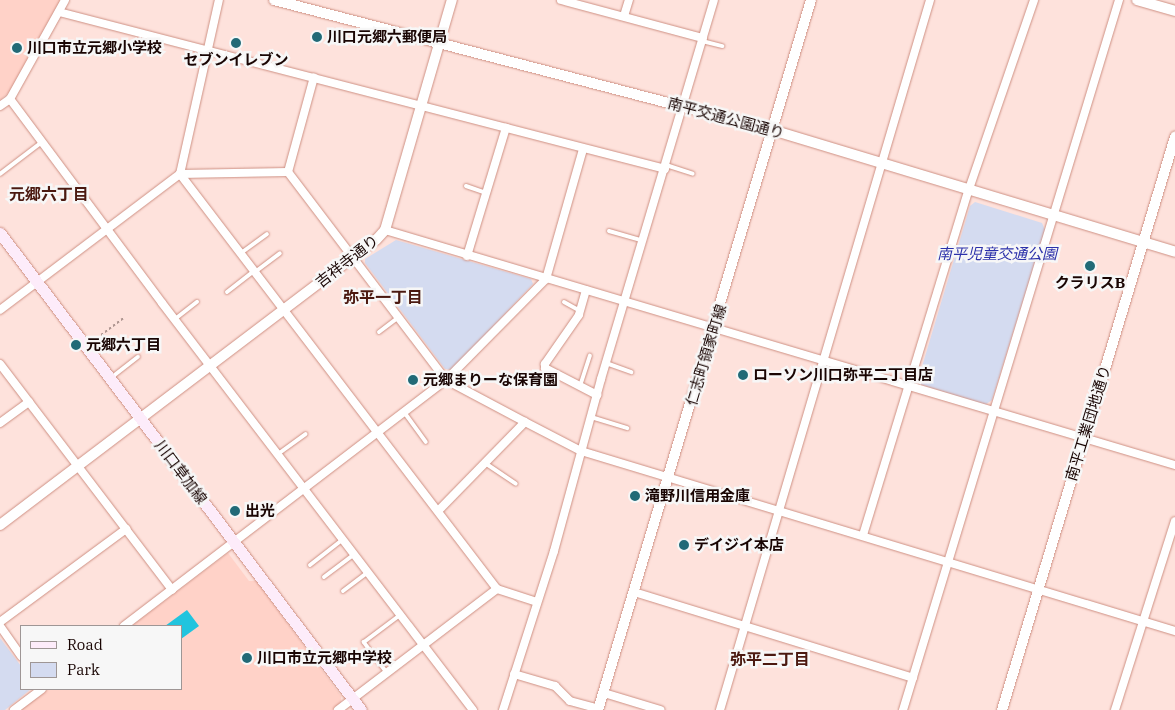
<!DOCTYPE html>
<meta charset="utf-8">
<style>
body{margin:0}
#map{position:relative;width:1175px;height:710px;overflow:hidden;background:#fee2dc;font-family:"IBM Plex Serif","Noto Sans JP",serif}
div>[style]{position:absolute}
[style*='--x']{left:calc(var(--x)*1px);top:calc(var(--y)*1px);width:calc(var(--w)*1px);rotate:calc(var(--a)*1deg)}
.built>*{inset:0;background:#ffd2c8}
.green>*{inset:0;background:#d4dbf0}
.water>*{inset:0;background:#21c4de}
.path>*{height:2px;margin-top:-1px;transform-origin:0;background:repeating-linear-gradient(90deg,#ae9590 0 2.5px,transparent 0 5px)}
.roads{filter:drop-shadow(0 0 1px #ce9083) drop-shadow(0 0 1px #ce9083)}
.service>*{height:4px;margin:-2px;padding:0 2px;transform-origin:2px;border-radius:2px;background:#fff}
.minor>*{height:8px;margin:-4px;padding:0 4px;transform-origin:4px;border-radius:4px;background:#fff}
.tertiary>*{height:10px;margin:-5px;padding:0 5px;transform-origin:5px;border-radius:5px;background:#fff}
.secondary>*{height:11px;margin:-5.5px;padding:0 5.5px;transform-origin:5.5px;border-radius:5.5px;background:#fdecfa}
.dots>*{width:14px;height:14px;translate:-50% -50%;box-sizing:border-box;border:2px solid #f7f7f7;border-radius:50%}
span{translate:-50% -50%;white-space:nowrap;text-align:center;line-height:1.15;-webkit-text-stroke:5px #f7f7f7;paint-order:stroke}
.poi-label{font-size:15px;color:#190503;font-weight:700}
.left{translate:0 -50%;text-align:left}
.street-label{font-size:15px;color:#190503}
.park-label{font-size:15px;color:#2c31aa;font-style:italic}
.neighbourhood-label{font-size:16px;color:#4b1910;font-weight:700}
.legend{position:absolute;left:20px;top:625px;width:162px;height:65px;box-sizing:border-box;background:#f7f7f7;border:1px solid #9e9695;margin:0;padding:6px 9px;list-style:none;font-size:15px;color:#190503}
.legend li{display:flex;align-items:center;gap:10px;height:25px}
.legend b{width:25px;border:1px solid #9e9695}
</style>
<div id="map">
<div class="built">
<div style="clip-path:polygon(0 0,61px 0,10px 91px,0 100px)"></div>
<div style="clip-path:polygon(228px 553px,249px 581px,256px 581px,341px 696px,341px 703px,332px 710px,21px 710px,49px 689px,181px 689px,181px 626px,132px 626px)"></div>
</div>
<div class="green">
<div style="clip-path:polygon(975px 202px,1042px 223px,1045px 230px,992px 400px,985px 405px,919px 384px,918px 380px,970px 206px)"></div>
<div style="clip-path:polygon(396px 240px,531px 279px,533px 284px,452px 370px,445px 369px,365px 263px,365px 259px)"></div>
<div style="clip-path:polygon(0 638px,21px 666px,21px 689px,31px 689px,5px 710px,0 710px)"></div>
</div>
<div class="water">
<div style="clip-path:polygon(187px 610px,199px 626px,181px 639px,181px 626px,165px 626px)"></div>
</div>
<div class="path">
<div style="--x:93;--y:341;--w:38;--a:-37"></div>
</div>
<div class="roads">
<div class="service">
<div style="--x:702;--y:41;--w:21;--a:14"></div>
<div style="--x:666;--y:165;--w:28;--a:18"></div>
<div style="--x:0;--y:174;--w:53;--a:-37.3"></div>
<div style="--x:466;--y:186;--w:21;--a:19"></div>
<div style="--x:609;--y:231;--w:35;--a:16"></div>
<div style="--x:241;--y:253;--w:32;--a:-36"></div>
<div style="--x:255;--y:272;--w:31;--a:-37"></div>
<div style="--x:227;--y:292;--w:34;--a:-38"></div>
<div style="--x:564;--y:302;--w:18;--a:29"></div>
<div style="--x:175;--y:319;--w:28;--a:-38"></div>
<div style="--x:379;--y:332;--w:25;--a:-37"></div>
<div style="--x:606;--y:363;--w:27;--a:20"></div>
<div style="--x:112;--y:377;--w:33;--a:-38"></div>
<div style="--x:580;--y:386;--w:32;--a:-72"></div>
<div style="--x:404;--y:412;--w:37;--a:54"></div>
<div style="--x:591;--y:417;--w:38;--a:17"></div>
<div style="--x:278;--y:454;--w:34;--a:-36"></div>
<div style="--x:485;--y:463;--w:37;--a:34"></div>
<div style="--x:310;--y:565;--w:41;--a:-38"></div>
<div style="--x:324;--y:577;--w:36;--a:-37"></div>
<div style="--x:343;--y:591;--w:30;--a:-37"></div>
<div style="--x:387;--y:673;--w:39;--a:-127"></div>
<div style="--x:364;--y:642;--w:45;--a:-36.9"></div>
</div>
<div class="minor">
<div style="--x:561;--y:0;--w:147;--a:15"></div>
<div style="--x:59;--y:12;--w:626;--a:14.52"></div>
<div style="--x:624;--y:16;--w:17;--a:-73"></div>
<div style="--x:10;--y:99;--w:254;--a:53.3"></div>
<div style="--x:162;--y:303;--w:512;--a:52.62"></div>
<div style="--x:0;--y:106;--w:12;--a:-35"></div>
<div style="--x:10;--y:99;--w:113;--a:-60.9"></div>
<div style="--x:288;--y:172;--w:261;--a:52.8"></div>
<div style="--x:446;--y:380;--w:89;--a:28"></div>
<div style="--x:525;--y:422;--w:63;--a:27.4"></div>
<div style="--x:581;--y:451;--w:621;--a:16.86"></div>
<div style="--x:180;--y:174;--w:522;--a:52.63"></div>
<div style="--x:497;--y:589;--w:42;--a:18"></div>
<div style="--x:180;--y:174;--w:108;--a:-1.1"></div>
<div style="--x:288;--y:172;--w:98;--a:-74.7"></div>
<div style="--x:385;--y:230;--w:824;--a:16.57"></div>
<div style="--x:467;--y:256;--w:134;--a:-73.1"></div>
<div style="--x:586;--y:290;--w:26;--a:106"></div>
<div style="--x:579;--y:315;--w:60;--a:124.8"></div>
<div style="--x:545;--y:364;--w:4;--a:90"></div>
<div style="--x:545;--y:368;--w:59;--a:27.4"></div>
<div style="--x:0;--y:310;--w:226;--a:-37.1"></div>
<div style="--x:180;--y:174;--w:178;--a:-77.4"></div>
<div style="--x:0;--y:364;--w:284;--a:52.7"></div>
<div style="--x:0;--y:423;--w:36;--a:-36"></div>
<div style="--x:439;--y:510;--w:123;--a:-45.7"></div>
<div style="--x:863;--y:535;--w:362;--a:-73"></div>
<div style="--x:969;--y:189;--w:200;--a:-71"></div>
<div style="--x:634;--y:592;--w:292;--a:17.1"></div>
<div style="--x:0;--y:622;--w:157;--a:-36.4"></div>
<div style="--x:0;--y:626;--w:37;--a:55"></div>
<div style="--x:124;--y:626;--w:405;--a:-37.4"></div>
<div style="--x:446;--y:380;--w:142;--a:-45.3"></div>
<div style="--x:546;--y:279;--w:135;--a:-74.1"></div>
<div style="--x:514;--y:674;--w:43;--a:16.3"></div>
<div style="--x:555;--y:686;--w:21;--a:45"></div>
<div style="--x:570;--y:701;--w:30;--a:15"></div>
<div style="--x:604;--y:693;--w:59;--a:16.9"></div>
<div style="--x:14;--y:710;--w:35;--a:-37"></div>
<div style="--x:338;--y:710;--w:200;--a:-37.3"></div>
<div style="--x:503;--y:710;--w:167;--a:-72.2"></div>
<div style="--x:554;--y:551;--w:178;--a:-74.7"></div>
<div style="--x:601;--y:379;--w:395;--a:-73.4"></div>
<div style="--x:720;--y:710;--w:740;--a:-73.52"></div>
<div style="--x:903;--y:710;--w:742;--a:-73.08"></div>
<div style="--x:1115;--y:710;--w:198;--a:-72.4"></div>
</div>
<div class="tertiary">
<div style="--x:274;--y:0;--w:515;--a:14.63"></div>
<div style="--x:772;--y:130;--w:421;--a:16.8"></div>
<div style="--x:1137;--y:0;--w:40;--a:16"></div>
<div style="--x:0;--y:525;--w:472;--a:-37.2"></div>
<div style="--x:376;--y:240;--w:13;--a:-48"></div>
<div style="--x:385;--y:230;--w:240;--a:-73.8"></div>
<div style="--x:598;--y:710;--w:741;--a:-73.3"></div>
<div style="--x:1002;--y:710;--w:599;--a:-73.2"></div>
</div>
<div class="secondary">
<div style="--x:0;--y:233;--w:598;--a:52.88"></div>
</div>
</div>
<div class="dots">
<div style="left:317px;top:37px;background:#226a77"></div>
<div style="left:236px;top:43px;background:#226a77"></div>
<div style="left:17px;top:48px;background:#226a77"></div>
<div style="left:1090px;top:266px;background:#226a77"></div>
<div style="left:76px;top:345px;background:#226a77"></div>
<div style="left:743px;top:375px;background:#226a77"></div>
<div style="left:413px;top:380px;background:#226a77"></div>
<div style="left:635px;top:496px;background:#226a77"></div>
<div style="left:235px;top:511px;background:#226a77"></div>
<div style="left:684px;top:545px;background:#226a77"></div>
<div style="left:247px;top:658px;background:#226a77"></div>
</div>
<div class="poi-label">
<span class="left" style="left:327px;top:37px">川口元郷六郵便局</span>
<span class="left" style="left:27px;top:48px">川口市立元郷小学校</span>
<span style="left:236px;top:60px">セブンイレブン</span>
<span style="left:1090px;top:283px">クラリスB</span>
<span class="left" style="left:86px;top:345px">元郷六丁目</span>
<span class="left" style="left:753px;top:375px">ローソン川口弥平二丁目店</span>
<span class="left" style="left:423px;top:380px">元郷まりーな保育園</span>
<span class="left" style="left:645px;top:496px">滝野川信用金庫</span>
<span class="left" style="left:245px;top:511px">出光</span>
<span class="left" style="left:694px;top:545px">デイジイ本店</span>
<span class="left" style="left:257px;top:658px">川口市立元郷中学校</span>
</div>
<div class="street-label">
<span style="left:726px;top:118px;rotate:15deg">南平交通公園通り</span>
<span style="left:347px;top:261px;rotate:-38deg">吉祥寺通り</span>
<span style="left:706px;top:355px;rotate:-73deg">仁志町領家町線</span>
<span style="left:1088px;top:423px;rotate:-73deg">南平工業団地通り</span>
<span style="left:181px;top:472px;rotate:53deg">川口草加線</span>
</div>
<div class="park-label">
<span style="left:997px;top:254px">南平児童交通公園</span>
</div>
<div class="neighbourhood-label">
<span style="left:49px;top:194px">元郷六丁目</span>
<span style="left:383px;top:297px">弥平一丁目</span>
<span style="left:770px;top:659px">弥平二丁目</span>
</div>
<ul class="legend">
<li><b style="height:6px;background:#fdecfa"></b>Road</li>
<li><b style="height:14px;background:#d4dbf0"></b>Park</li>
</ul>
</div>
